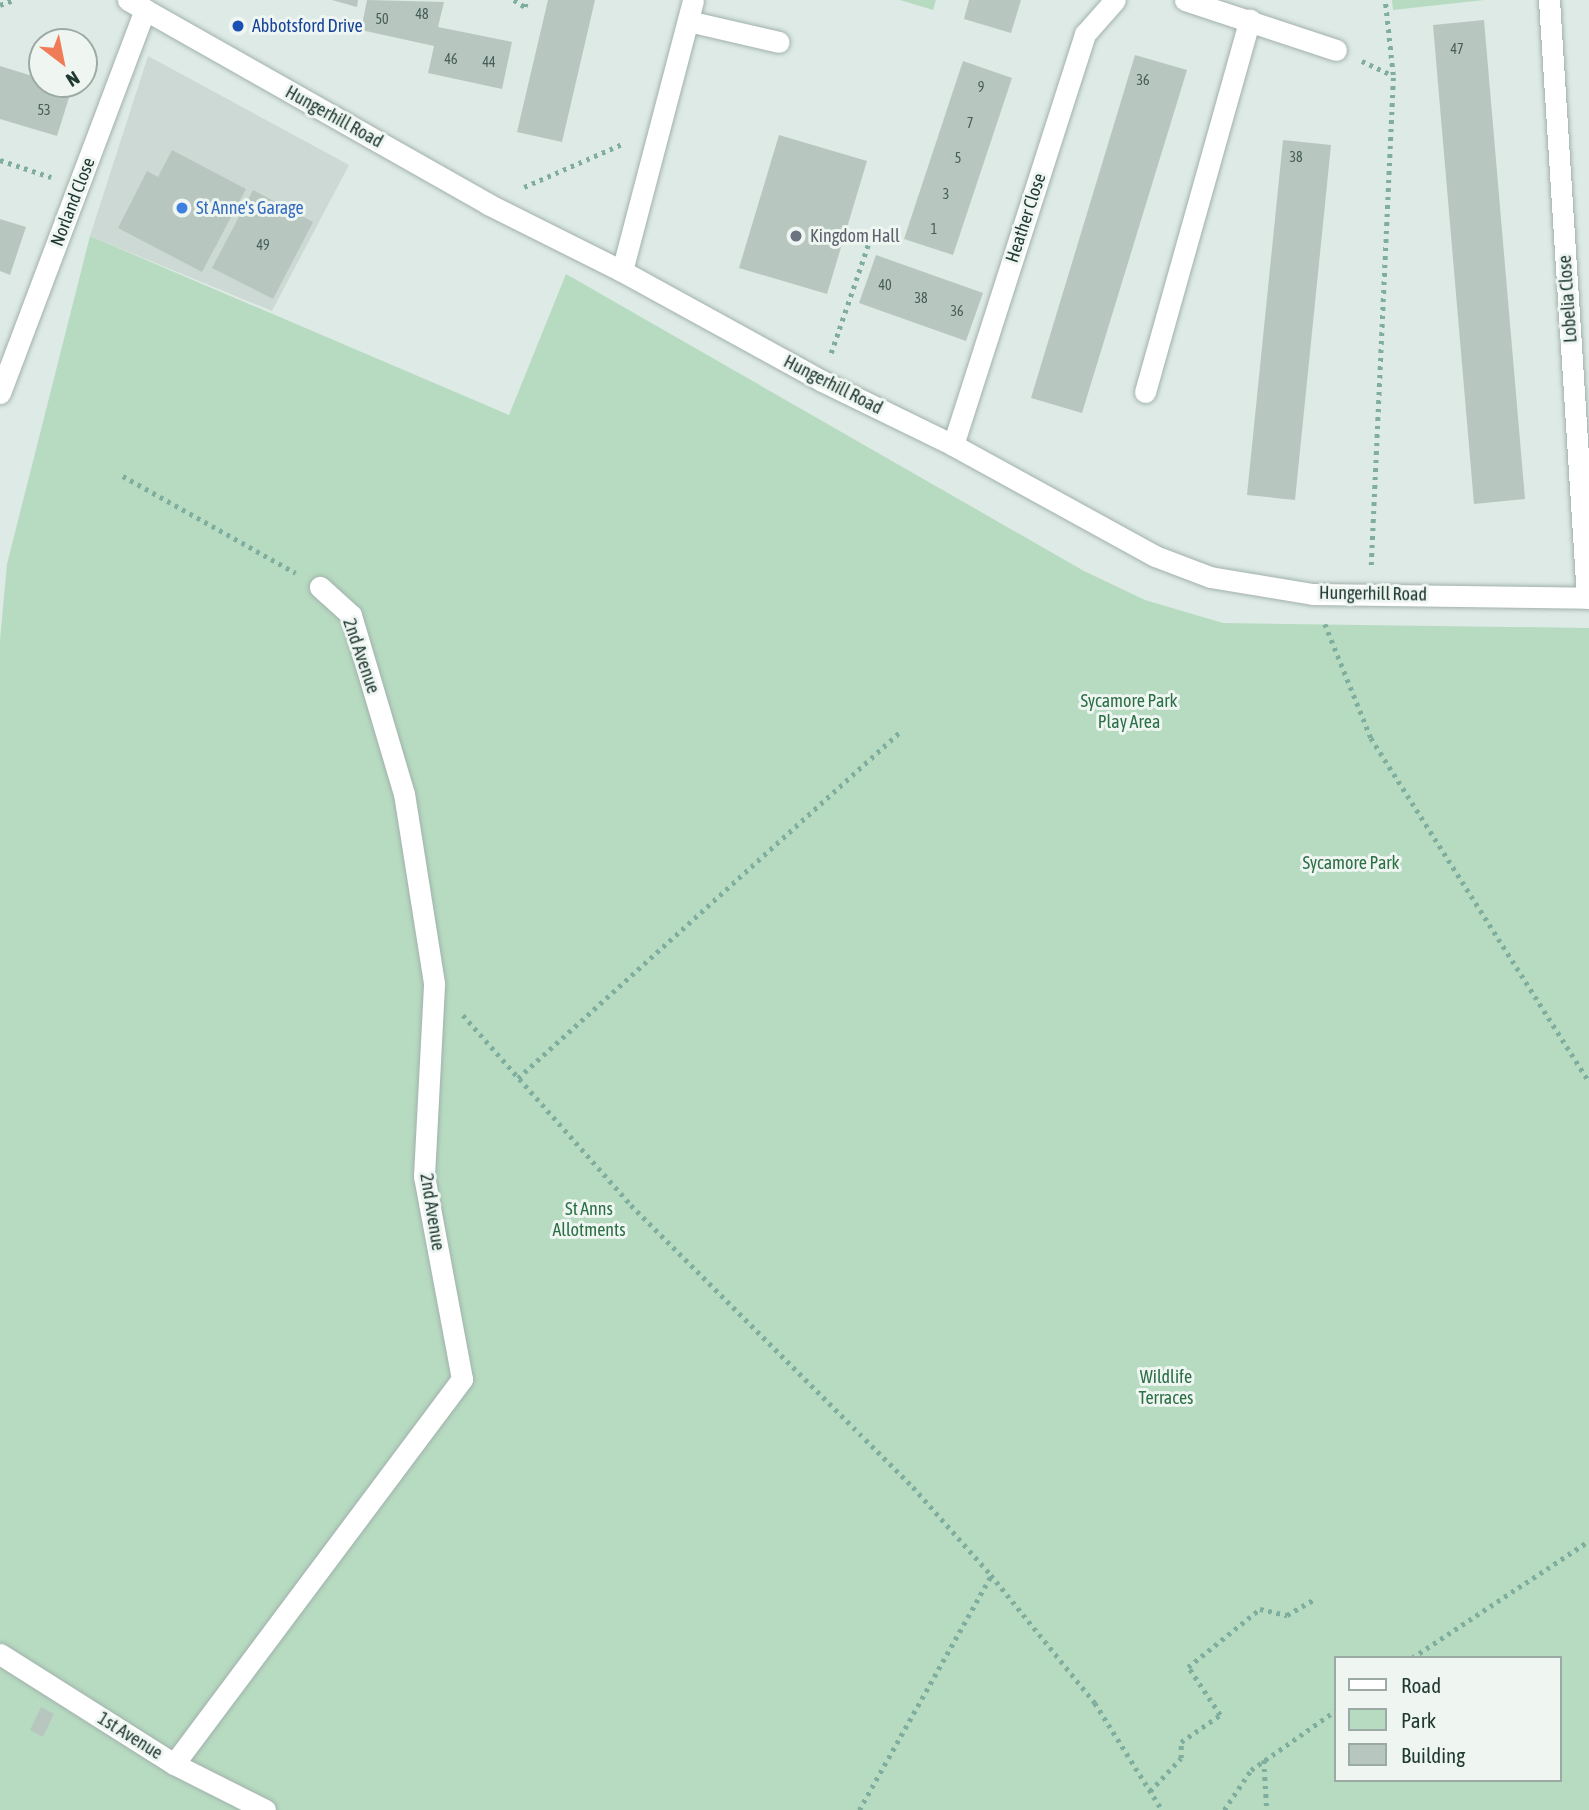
<!DOCTYPE html>
<style>
body{margin:0}
#map{position:relative;width:1589px;height:1810px;overflow:hidden;background:#deeae5;font-family:"Asap Condensed",sans-serif}
div>[style]{position:absolute}
[style*='--x']{left:calc(var(--x)*1px);top:calc(var(--y)*1px);width:calc(var(--w)*1px);rotate:calc(var(--a)*1deg)}
.built>*{inset:0;background:#cdd9d4}
.green>*{inset:0;background:#b7dbc1}
.building>*{inset:0;background:#b7c7c0}
.path>*{height:4.5px;margin-top:-2.25px;transform-origin:0;background:repeating-linear-gradient(90deg,#7fad9e 0 3.5px,transparent 0 8.5px)}
.roads{filter:drop-shadow(0 0 2px #a1b1ac) drop-shadow(0 0 2px #a1b1ac)}
.minor>*{height:21px;margin:-10.5px;padding:0 10.5px;transform-origin:10.5px;border-radius:10.5px;background:#fff}
.dots>*{width:19px;height:19px;translate:-50% -50%;box-sizing:border-box;border:4px solid #eff6f2;border-radius:50%}
span{translate:-50% -50%;white-space:nowrap;text-align:center;line-height:1.15;-webkit-text-stroke:6px #eff6f2;paint-order:stroke}
.number-label{font-size:14px;color:#465c56}
.number-label span{-webkit-text-stroke-width:0}
.transit-label{font-size:18px;color:#164399}
.left{translate:0 -50%;text-align:left}
.street-label{font-size:18px;color:#203932}
.shop-label{font-size:18px;color:#366cbe}
.worship-label{font-size:18px;color:#5b616d}
.park-label{font-size:18px;color:#2b6f45}
.legend{position:absolute;left:1334px;top:1656px;width:228px;height:126px;box-sizing:border-box;background:#eff6f2;border:2px solid #9caaa5;margin:0;padding:9px 12px;list-style:none;font-size:21px;color:#203932}
.legend li{display:flex;align-items:center;gap:14px;height:35px}
.legend b{width:35px;border:2px solid #9caaa5}
.north{position:absolute;left:28px;top:28px;width:70px;height:70px;box-sizing:border-box;background:#eff6f2;border:2px solid #9caaa5;border-radius:50%;rotate:148deg;font-size:19px;font-weight:700;line-height:28px;text-align:center;color:#203932}
.north::after{content:'';display:block;margin:auto;width:24px;height:32px;background:#ef7b57;clip-path:polygon(50% 0,100% 100%,50% 72%,0 100%)}
</style>
<div id="map">
<div class="built">
<div style="clip-path:polygon(148px 56px,349px 165px,272px 311px,90px 236px)"></div>
</div>
<div class="green">
<div style="clip-path:polygon(900px 0,936px 0,933px 10px)"></div>
<div style="clip-path:polygon(1392px 0,1484px 0,1393px 10px)"></div>
<div style="clip-path:polygon(evenodd,90px 236px,509px 415px,566px 274px,1084px 571px,1145px 600px,1223px 623px,1589px 628px,1589px 1810px,0 1810px,0 640px,7px 564px,90px 236px,1335px 1658px,1559px 1658px,1559px 1780px,1335px 1780px,1335px 1658px)"></div>
</div>
<div class="building">
<div style="clip-path:polygon(332px 0,358px 0,357px 7px)"></div>
<div style="clip-path:polygon(367px 0,444px 2px,438px 27px,512px 42px,502px 89px,428px 73px,434px 46px,361px 30px)"></div>
<div style="clip-path:polygon(548px 0,595px 0,562px 142px,517px 132px)"></div>
<div style="clip-path:polygon(969px 0,1021px 0,1011px 33px,964px 19px)"></div>
<div style="clip-path:polygon(1484px 20px,1525px 499px,1474px 504px,1433px 25px)"></div>
<div style="clip-path:polygon(1135px 55px,1187px 70px,1082px 413px,1031px 398px)"></div>
<div style="clip-path:polygon(963px 61px,1012px 78px,953px 255px,904px 239px)"></div>
<div style="clip-path:polygon(0 66px,42px 79px,42px 84px,72px 88px,57px 136px,0 119px)"></div>
<div style="clip-path:polygon(779px 135px,867px 161px,827px 294px,739px 268px)"></div>
<div style="clip-path:polygon(1283px 140px,1331px 145px,1295px 500px,1247px 495px)"></div>
<div style="clip-path:polygon(172px 150px,246px 189px,202px 272px,118px 228px,147px 171px,158px 177px)"></div>
<div style="clip-path:polygon(253px 190px,313px 222px,273px 299px,212px 268px)"></div>
<div style="clip-path:polygon(0 219px,26px 227px,10px 275px,0 271px)"></div>
<div style="clip-path:polygon(876px 255px,983px 293px,966px 341px,859px 303px)"></div>
<div style="clip-path:polygon(41px 1707px,54px 1714px,43px 1737px,30px 1730px)"></div>
</div>
<div class="path">
<div style="--x:514;--y:0;--w:13;--a:32"></div>
<div style="--x:525;--y:7;--w:7;--a:-82"></div>
<div style="--x:0;--y:5;--w:15;--a:-20"></div>
<div style="--x:1362;--y:61;--w:33;--a:25"></div>
<div style="--x:0;--y:160;--w:54;--a:18.4"></div>
<div style="--x:524;--y:187;--w:109;--a:-23.7"></div>
<div style="--x:831;--y:353;--w:120;--a:-71.1"></div>
<div style="--x:123;--y:476;--w:198;--a:29.3"></div>
<div style="--x:1371;--y:565;--w:490;--a:-87.4"></div>
<div style="--x:1393;--y:75;--w:75;--a:-96.1"></div>
<div style="--x:1325;--y:624;--w:123;--a:68"></div>
<div style="--x:1371;--y:738;--w:406;--a:57.6"></div>
<div style="--x:463;--y:1015;--w:254;--a:48.5"></div>
<div style="--x:631;--y:1205;--w:399;--a:45"></div>
<div style="--x:913;--y:1487;--w:118;--a:48.4"></div>
<div style="--x:991;--y:1575;--w:165;--a:50.9"></div>
<div style="--x:1095;--y:1703;--w:126;--a:57.9"></div>
<div style="--x:518;--y:1078;--w:518;--a:-42.18"></div>
<div style="--x:1412;--y:1658;--w:212;--a:-33.5"></div>
<div style="--x:1264;--y:1760;--w:50;--a:86.6"></div>
<div style="--x:1150;--y:1791;--w:45;--a:-46.8"></div>
<div style="--x:1181;--y:1758;--w:16;--a:-90"></div>
<div style="--x:1181;--y:1742;--w:47;--a:-34.7"></div>
<div style="--x:1220;--y:1715;--w:58;--a:-123.7"></div>
<div style="--x:1188;--y:1667;--w:92;--a:-38.9"></div>
<div style="--x:1260;--y:1609;--w:28;--a:13"></div>
<div style="--x:1287;--y:1615;--w:32;--a:-30"></div>
<div style="--x:859;--y:1810;--w:269;--a:-60.6"></div>
<div style="--x:1224;--y:1810;--w:48;--a:-56"></div>
<div style="--x:1251;--y:1770;--w:103;--a:-35.1"></div>
</div>
<div class="roads">
<div class="minor">
<div style="--x:128;--y:0;--w:414;--a:29.5"></div>
<div style="--x:488;--y:204;--w:150;--a:26.6"></div>
<div style="--x:622;--y:271;--w:228;--a:28.8"></div>
<div style="--x:822;--y:381;--w:146;--a:26"></div>
<div style="--x:953;--y:445;--w:230;--a:28.8"></div>
<div style="--x:1155;--y:556;--w:59;--a:20.9"></div>
<div style="--x:1210;--y:577;--w:104;--a:9.4"></div>
<div style="--x:1313;--y:594;--w:276;--a:0.8"></div>
<div style="--x:1185;--y:0;--w:159;--a:18.3"></div>
<div style="--x:1549;--y:0;--w:599;--a:86.36"></div>
<div style="--x:688;--y:21;--w:93;--a:13"></div>
<div style="--x:622;--y:271;--w:280;--a:-75.3"></div>
<div style="--x:1145;--y:392;--w:387;--a:-74.3"></div>
<div style="--x:0;--y:393;--w:410;--a:-69.3"></div>
<div style="--x:953;--y:445;--w:432;--a:-72.2"></div>
<div style="--x:1085;--y:34;--w:45;--a:-48.6"></div>
<div style="--x:0;--y:1654;--w:206;--a:32.3"></div>
<div style="--x:174;--y:1764;--w:102;--a:26.8"></div>
<div style="--x:174;--y:1764;--w:481;--a:-53.2"></div>
<div style="--x:462;--y:1379;--w:207;--a:-100.6"></div>
<div style="--x:424;--y:1176;--w:193;--a:-87"></div>
<div style="--x:434;--y:983;--w:191;--a:-99"></div>
<div style="--x:404;--y:794;--w:187;--a:-106.5"></div>
<div style="--x:351;--y:615;--w:42;--a:-137.9"></div>
</div>
</div>
<div class="dots">
<div style="left:238px;top:26px;background:#1a4fb4"></div>
<div style="left:182px;top:208px;background:#3f7fe0"></div>
<div style="left:796px;top:236px;background:#6b7280"></div>
</div>
<div class="number-label">
<span style="left:422px;top:14px">48</span>
<span style="left:382px;top:19px">50</span>
<span style="left:1457px;top:49px">47</span>
<span style="left:451px;top:59px">46</span>
<span style="left:489px;top:62px">44</span>
<span style="left:1143px;top:80px">36</span>
<span style="left:981px;top:87px">9</span>
<span style="left:44px;top:110px">53</span>
<span style="left:970px;top:123px">7</span>
<span style="left:1296px;top:157px">38</span>
<span style="left:958px;top:158px">5</span>
<span style="left:946px;top:194px">3</span>
<span style="left:934px;top:229px">1</span>
<span style="left:263px;top:245px">49</span>
<span style="left:885px;top:285px">40</span>
<span style="left:921px;top:298px">38</span>
<span style="left:957px;top:311px">36</span>
</div>
<div class="transit-label">
<span class="left" style="left:252px;top:26px">Abbotsford Drive</span>
</div>
<div class="street-label">
<span style="left:334px;top:117px;rotate:29deg">Hungerhill Road</span>
<span style="left:73px;top:202px;rotate:-69deg">Norland Close</span>
<span style="left:1026px;top:218px;rotate:-72deg">Heather Close</span>
<span style="left:1568px;top:299px;rotate:-94deg">Lobelia Close</span>
<span style="left:833px;top:385px;rotate:27deg">Hungerhill Road</span>
<span style="left:1373px;top:594px;rotate:1deg">Hungerhill Road</span>
<span style="left:361px;top:656px;rotate:71deg">2nd Avenue</span>
<span style="left:432px;top:1212px;rotate:81deg">2nd Avenue</span>
<span style="left:130px;top:1736px;rotate:32deg">1st Avenue</span>
</div>
<div class="shop-label">
<span class="left" style="left:196px;top:208px">St Anne's Garage</span>
</div>
<div class="worship-label">
<span class="left" style="left:810px;top:236px">Kingdom Hall</span>
</div>
<div class="park-label">
<span style="left:1129px;top:712px">Sycamore Park<br>Play Area</span>
<span style="left:1351px;top:863px">Sycamore Park</span>
<span style="left:589px;top:1220px">St Anns<br>Allotments</span>
<span style="left:1166px;top:1388px">Wildlife<br>Terraces</span>
</div>
<ul class="legend">
<li><b style="height:9px;background:#fff"></b>Road</li>
<li><b style="height:19px;background:#b7dbc1"></b>Park</li>
<li><b style="height:19px;background:#b7c7c0"></b>Building</li>
</ul>
<div class="north">N</div>
</div>
